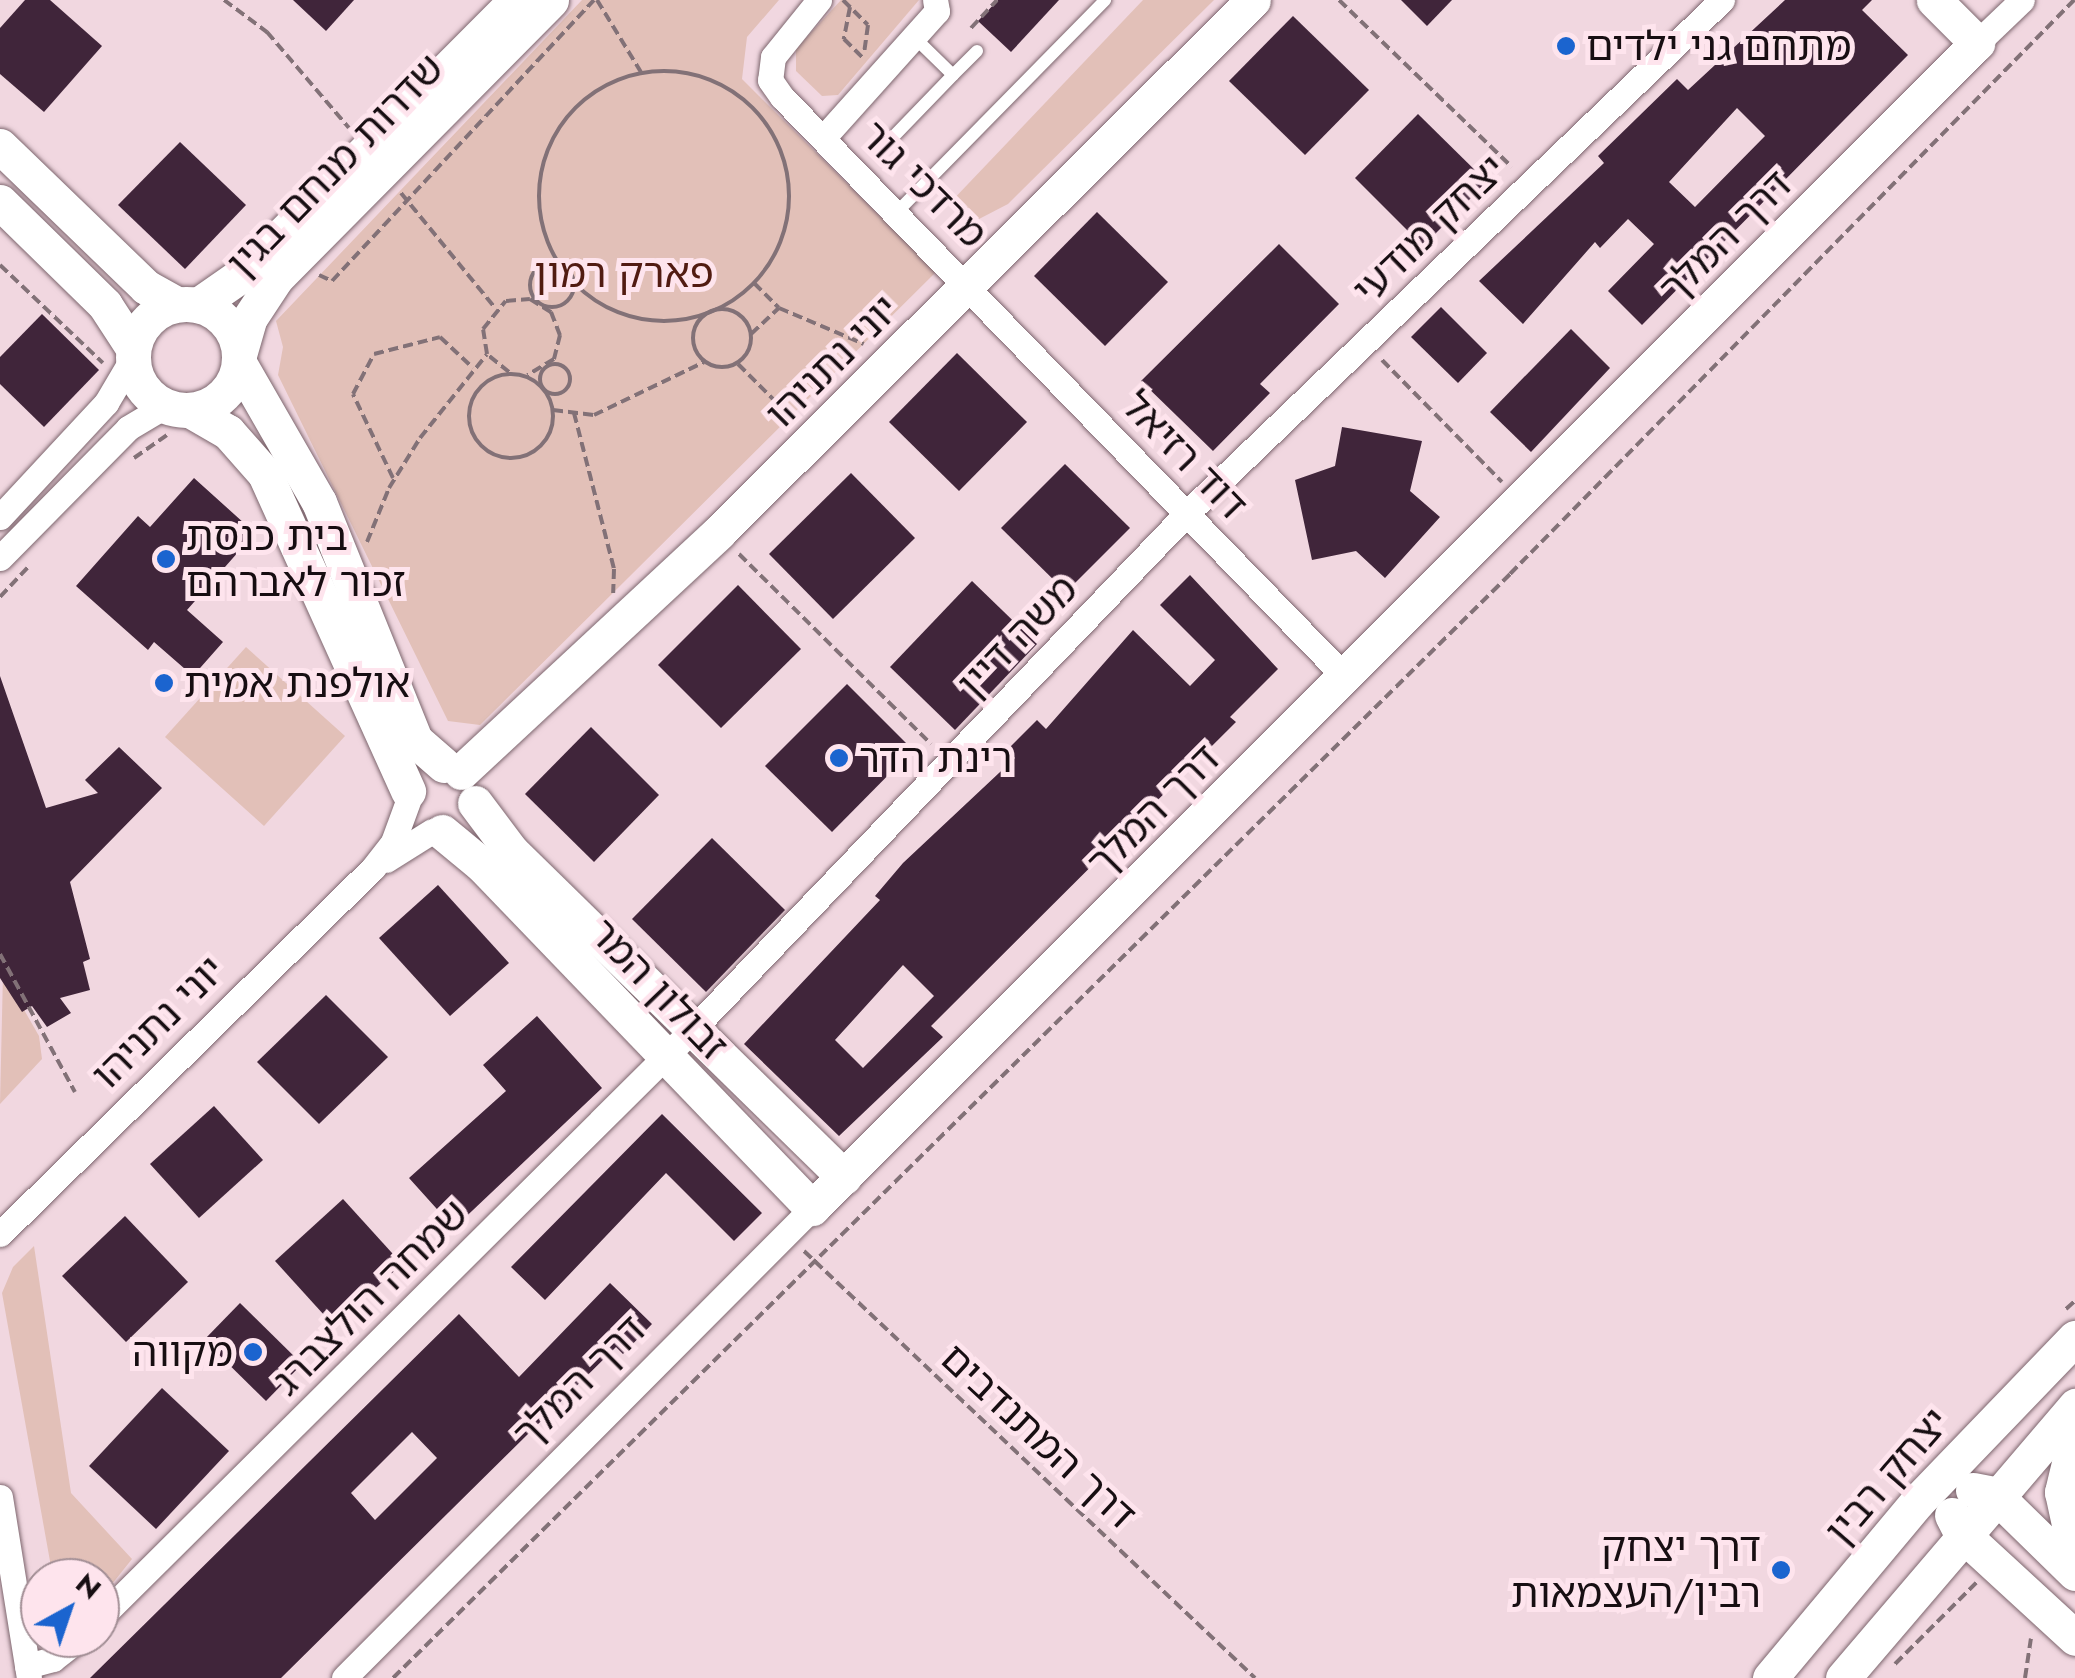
<!DOCTYPE html>
<meta charset="utf-8">
<style>
body{margin:0}
#map{position:relative;width:2075px;height:1678px;overflow:hidden;background:#f1d7e0;font-family:Jost,"Noto Sans Hebrew",sans-serif}
div>[style]{position:absolute}
[style*='--x']{left:calc(var(--x)*1px);top:calc(var(--y)*1px);width:calc(var(--w)*1px);rotate:calc(var(--a)*1deg)}
.green>*{inset:0;background:#e2c0b8}
.building>*{inset:0;background:#40253a}
.path>*{height:4px;margin-top:-2px;transform-origin:0;background:repeating-linear-gradient(90deg,#827177 0 10px,transparent 0 15px)}
.path>.ring{margin:-2px;padding:0;box-sizing:content-box;background:none;border:4px solid #827177;border-radius:50%}
.roads{filter:drop-shadow(0 0 2px #7d666e) drop-shadow(0 0 2px #7d666e)}
.lane>*{height:12px;margin:-6px;padding:0 6px;transform-origin:6px;border-radius:6px;background:#fff}
.street>*{height:25px;margin:-12.5px;padding:0 12.5px;transform-origin:12.5px;border-radius:12.5px;background:#fff}
.secondary>*{height:35px;margin:-17.5px;padding:0 17.5px;transform-origin:17.5px;border-radius:17.5px;background:#fff}
.secondary>.ring{margin:-17.5px;padding:0;box-sizing:content-box;background:none;border:35px solid #fff;border-radius:50%}
.dots>*{width:28px;height:28px;translate:-50% -50%;box-sizing:border-box;border:5px solid #fee4ed;border-radius:50%}
span{translate:-50% -50%;white-space:nowrap;text-align:center;line-height:1.15;-webkit-text-stroke:10px #fee4ed;paint-order:stroke}
.poi-label{font-size:40px;color:#170e12}
.left{translate:0 -50%;text-align:left}
.right{translate:-100% -50%;text-align:right}
.street-label{font-size:40px;color:#170e12}
.park-label{font-size:40px;color:#511b11}
.north{position:absolute;left:20px;top:1558px;width:100px;height:100px;box-sizing:border-box;background:#fee4ed;border:2px solid #a28e95;border-radius:50%;rotate:40deg;font-size:28px;font-weight:700;line-height:40px;text-align:center;color:#170e12}
.north::after{content:'';display:block;margin:auto;width:35px;height:45px;background:#1b64cf;clip-path:polygon(50% 0,100% 100%,50% 72%,0 100%)}
</style>
<div id="map">
<div class="green">
<div style="clip-path:polygon(582px 0,779px 0,747px 37px,742px 79px,936px 272px,480px 725px,448px 721px,278px 375px,283px 347px,276px 321px)"></div>
<div style="clip-path:polygon(841px 0,919px 0,838px 95px,822px 96px,796px 71px,796px 49px)"></div>
<div style="clip-path:polygon(1143px 0,1214px 0,1008px 204px,979px 219px,948px 205px)"></div>
<div style="clip-path:polygon(246px 647px,345px 736px,264px 826px,165px 737px)"></div>
<div style="clip-path:polygon(3px 973px,39px 1036px,42px 1059px,0 1104px)"></div>
<div style="clip-path:polygon(34px 1246px,71px 1493px,132px 1559px,100px 1599px,100px 1578px,53px 1578px,2px 1293px,13px 1267px)"></div>
</div>
<div class="building">
<div style="clip-path:polygon(25px 0,50px 0,102px 46px,44px 112px,0 74px,0 28px)"></div>
<div style="clip-path:polygon(293px 0,354px 0,326px 31px)"></div>
<div style="clip-path:polygon(998px 0,1059px 0,1011px 52px,978px 21px)"></div>
<div style="clip-path:polygon(1401px 0,1452px 0,1427px 26px)"></div>
<div style="clip-path:polygon(evenodd,1785px 0,1872px 0,1862px 10px,1908px 55px,1642px 325px,1608px 291px,1654px 244px,1628px 219px,1600px 248px,1595px 242px,1523px 324px,1479px 281px,1604px 163px,1598px 156px,1677px 79px,1688px 90px,1785px 0,1737px 108px,1765px 136px,1695px 207px,1669px 182px,1737px 108px)"></div>
<div style="clip-path:polygon(1293px 16px,1369px 90px,1305px 155px,1229px 81px)"></div>
<div style="clip-path:polygon(1418px 114px,1487px 182px,1423px 246px,1355px 178px)"></div>
<div style="clip-path:polygon(180px 142px,246px 205px,185px 269px,118px 205px)"></div>
<div style="clip-path:polygon(1097px 212px,1168px 282px,1105px 346px,1034px 276px)"></div>
<div style="clip-path:polygon(1279px 244px,1339px 304px,1260px 384px,1270px 393px,1213px 451px,1141px 381px)"></div>
<div style="clip-path:polygon(1441px 307px,1487px 353px,1458px 383px,1411px 337px)"></div>
<div style="clip-path:polygon(42px 314px,99px 370px,44px 427px,0 384px,0 357px)"></div>
<div style="clip-path:polygon(1571px 329px,1610px 368px,1531px 452px,1490px 412px)"></div>
<div style="clip-path:polygon(957px 353px,1027px 422px,959px 491px,889px 422px)"></div>
<div style="clip-path:polygon(1342px 427px,1422px 441px,1410px 491px,1440px 517px,1385px 578px,1356px 551px,1312px 560px,1295px 480px,1335px 466px)"></div>
<div style="clip-path:polygon(1065px 464px,1130px 528px,1066px 592px,1001px 528px)"></div>
<div style="clip-path:polygon(851px 473px,915px 538px,833px 619px,769px 554px)"></div>
<div style="clip-path:polygon(194px 478px,255px 533px,187px 610px,223px 642px,193px 676px,154px 642px,148px 650px,76px 586px,138px 516px,150px 527px)"></div>
<div style="clip-path:polygon(evenodd,1190px 575px,1278px 669px,1230px 717px,1236px 722px,931px 1026px,943px 1037px,839px 1136px,744px 1044px,880px 900px,875px 896px,903px 863px,1015px 758px,1007px 750px,1037px 720px,1046px 729px,1133px 630px,1190px 686px,1215px 660px,1160px 605px,1190px 575px,903px 965px,934px 996px,863px 1068px,835px 1040px,903px 965px)"></div>
<div style="clip-path:polygon(972px 581px,1037px 644px,955px 730px,890px 667px)"></div>
<div style="clip-path:polygon(738px 585px,801px 649px,721px 728px,658px 665px)"></div>
<div style="clip-path:polygon(0 676px,46px 808px,98px 793px,85px 780px,119px 747px,162px 788px,70px 882px,90px 959px,83px 962px,90px 990px,60px 998px,71px 1013px,47px 1027px,32px 1006px,22px 1012px,0 978px)"></div>
<div style="clip-path:polygon(847px 684px,913px 750px,832px 832px,765px 766px)"></div>
<div style="clip-path:polygon(591px 727px,659px 795px,594px 862px,525px 794px)"></div>
<div style="clip-path:polygon(712px 838px,785px 910px,706px 992px,632px 919px)"></div>
<div style="clip-path:polygon(438px 885px,509px 963px,450px 1016px,379px 938px)"></div>
<div style="clip-path:polygon(326px 995px,388px 1057px,319px 1124px,257px 1062px)"></div>
<div style="clip-path:polygon(537px 1016px,602px 1088px,454px 1228px,409px 1178px,506px 1091px,483px 1065px)"></div>
<div style="clip-path:polygon(214px 1106px,263px 1160px,199px 1218px,150px 1164px)"></div>
<div style="clip-path:polygon(662px 1114px,762px 1213px,734px 1241px,666px 1173px,545px 1300px,511px 1267px)"></div>
<div style="clip-path:polygon(343px 1199px,402px 1264px,334px 1326px,275px 1261px)"></div>
<div style="clip-path:polygon(125px 1216px,188px 1282px,126px 1342px,62px 1276px)"></div>
<div style="clip-path:polygon(evenodd,610px 1283px,652px 1324px,623px 1354px,616px 1347px,281px 1678px,90px 1678px,459px 1314px,519px 1377px,610px 1283px,412px 1432px,437px 1458px,375px 1520px,351px 1493px,412px 1432px)"></div>
<div style="clip-path:polygon(240px 1303px,302px 1364px,266px 1401px,204px 1340px)"></div>
<div style="clip-path:polygon(162px 1388px,229px 1451px,156px 1529px,89px 1466px)"></div>
</div>
<div class="path">
<div style="--x:224;--y:0;--w:54;--a:36.7"></div>
<div style="--x:267;--y:32;--w:126;--a:49.5"></div>
<div style="--x:597;--y:0;--w:84;--a:58.6"></div>
<div style="--x:843;--y:0;--w:35;--a:45"></div>
<div style="--x:868;--y:25;--w:29;--a:98"></div>
<div style="--x:1339;--y:0;--w:240;--a:44"></div>
<div style="--x:850;--y:7;--w:33;--a:101"></div>
<div style="--x:844;--y:39;--w:27;--a:45"></div>
<div style="--x:971;--y:28;--w:38;--a:-47"></div>
<div class="ring" style="left:539px;top:71px;width:246px;height:246px"></div>
<div style="--x:401;--y:193;--w:149;--a:50.7"></div>
<div class="ring" style="left:530px;top:263px;width:40px;height:40px"></div>
<div style="--x:0;--y:265;--w:142;--a:43.6"></div>
<div style="--x:319;--y:275;--w:14;--a:25"></div>
<div style="--x:332;--y:281;--w:384;--a:-47"></div>
<div style="--x:754;--y:283;--w:35;--a:45"></div>
<div class="ring" style="left:693px;top:309px;width:54px;height:54px"></div>
<div style="--x:751;--y:334;--w:38;--a:-43"></div>
<div style="--x:779;--y:308;--w:92;--a:23"></div>
<div style="--x:1382;--y:360;--w:171;--a:45.5"></div>
<div style="--x:738;--y:364;--w:75;--a:45"></div>
<div class="ring" style="left:540px;top:364px;width:26px;height:26px"></div>
<div style="--x:509;--y:372;--w:28;--a:-141"></div>
<div style="--x:487;--y:354;--w:25;--a:-99"></div>
<div style="--x:483;--y:329;--w:36;--a:-51"></div>
<div style="--x:506;--y:301;--w:24;--a:-5"></div>
<div style="--x:530;--y:299;--w:25;--a:32"></div>
<div style="--x:551;--y:312;--w:25;--a:69"></div>
<div style="--x:560;--y:335;--w:25;--a:104"></div>
<div style="--x:554;--y:359;--w:31;--a:149"></div>
<div class="ring" style="left:469px;top:374px;width:80px;height:80px"></div>
<div style="--x:553;--y:410;--w:41;--a:7"></div>
<div style="--x:594;--y:415;--w:122;--a:-25.7"></div>
<div style="--x:574;--y:413;--w:161;--a:75.6"></div>
<div style="--x:614;--y:569;--w:24;--a:92"></div>
<div style="--x:134;--y:458;--w:40;--a:-34.9"></div>
<div style="--x:393;--y:478;--w:93;--a:-115.5"></div>
<div style="--x:353;--y:394;--w:45;--a:-62.3"></div>
<div style="--x:374;--y:354;--w:68;--a:-14.4"></div>
<div style="--x:440;--y:337;--w:45;--a:43.2"></div>
<div style="--x:367;--y:542;--w:58;--a:-67.8"></div>
<div style="--x:389;--y:488;--w:59;--a:-58.2"></div>
<div style="--x:420;--y:438;--w:107;--a:-51.4"></div>
<div style="--x:739;--y:554;--w:270;--a:44.7"></div>
<div style="--x:0;--y:597;--w:44;--a:-46.8"></div>
<div style="--x:0;--y:954;--w:157;--a:61.5"></div>
<div style="--x:804;--y:1251;--w:621;--a:43.43"></div>
<div style="--x:2066;--y:1309;--w:12;--a:-42"></div>
<div style="--x:1895;--y:1664;--w:115;--a:-45"></div>
<div style="--x:393;--y:1678;--w:1571;--a:-44.66"></div>
<div style="--x:1510;--y:574;--w:805;--a:-45.5"></div>
<div style="--x:2025;--y:1678;--w:40;--a:-81.5"></div>
</div>
<div class="roads">
<div class="lane">
<div style="--x:914;--y:37;--w:54;--a:44.3"></div>
<div style="--x:953;--y:75;--w:34;--a:-45"></div>
<div style="--x:896;--y:134;--w:82;--a:-46"></div>
<div style="--x:897;--y:212;--w:297;--a:-45.5"></div>
</div>
<div class="street">
<div style="--x:819;--y:0;--w:73;--a:128.9"></div>
<div style="--x:773;--y:57;--w:23;--a:97"></div>
<div style="--x:770;--y:80;--w:21;--a:55"></div>
<div style="--x:782;--y:97;--w:810;--a:45.85"></div>
<div style="--x:1977;--y:43;--w:62;--a:-43.7"></div>
<div style="--x:824;--y:137;--w:169;--a:-48.1"></div>
<div style="--x:937;--y:11;--w:11;--a:-100"></div>
<div style="--x:0;--y:517;--w:156;--a:-47.1"></div>
<div style="--x:106;--y:403;--w:51;--a:-59.4"></div>
<div style="--x:0;--y:558;--w:182;--a:-45.4"></div>
<div style="--x:128;--y:428;--w:43;--a:-30.7"></div>
<div style="--x:386;--y:860;--w:54;--a:-32.2"></div>
<div style="--x:0;--y:1234;--w:523;--a:-44.46"></div>
<div style="--x:373;--y:868;--w:33;--a:-52"></div>
<div style="--x:393;--y:842;--w:44;--a:-69.9"></div>
<div style="--x:0;--y:1497;--w:183;--a:80.9"></div>
<div style="--x:100;--y:1618;--w:836;--a:-44.81"></div>
<div style="--x:693;--y:1029;--w:716;--a:-46.25"></div>
<div style="--x:1188;--y:512;--w:740;--a:-43.8"></div>
<div style="--x:27;--y:1666;--w:27;--a:-15"></div>
<div style="--x:53;--y:1659;--w:34;--a:-38"></div>
<div style="--x:344;--y:1678;--w:663;--a:-45.12"></div>
</div>
<div class="secondary">
<div style="--x:0;--y:146;--w:203;--a:44"></div>
<div style="--x:146;--y:287;--w:35;--a:29"></div>
<div style="--x:0;--y:202;--w:147;--a:44.4"></div>
<div style="--x:105;--y:305;--w:51;--a:56.9"></div>
<div class="ring" style="left:133px;top:304px;width:71px;height:71px"></div>
<div style="--x:198;--y:305;--w:56;--a:-34.8"></div>
<div style="--x:244;--y:273;--w:385;--a:-45.1"></div>
<div style="--x:239;--y:355;--w:37;--a:-74"></div>
<div style="--x:249;--y:319;--w:49;--a:-56.6"></div>
<div style="--x:276;--y:278;--w:391;--a:-45.3"></div>
<div style="--x:239;--y:363;--w:160;--a:60.1"></div>
<div style="--x:319;--y:502;--w:257;--a:68"></div>
<div style="--x:415;--y:740;--w:38;--a:41"></div>
<div style="--x:190;--y:410;--w:44;--a:30.1"></div>
<div style="--x:228;--y:432;--w:56;--a:48.6"></div>
<div style="--x:265;--y:474;--w:348;--a:65.7"></div>
<div style="--x:461;--y:772;--w:351;--a:-42.9"></div>
<div style="--x:718;--y:533;--w:755;--a:-44.89"></div>
<div style="--x:475;--y:803;--w:60;--a:53.1"></div>
<div style="--x:511;--y:851;--w:466;--a:44.4"></div>
<div style="--x:442;--y:832;--w:52;--a:39.5"></div>
<div style="--x:482;--y:865;--w:476;--a:46.1"></div>
<div style="--x:812;--y:1208;--w:1648;--a:-45"></div>
<div style="--x:1977;--y:43;--w:61;--a:-135"></div>
<div style="--x:2075;--y:1438;--w:56;--a:103.5"></div>
<div style="--x:2062;--y:1492;--w:61;--a:77.8"></div>
<div style="--x:1973;--y:1490;--w:21;--a:11"></div>
<div style="--x:1994;--y:1494;--w:113;--a:44.3"></div>
<div style="--x:1952;--y:1515;--w:20;--a:63"></div>
<div style="--x:1961;--y:1533;--w:155;--a:42.6"></div>
<div style="--x:1770;--y:1678;--w:229;--a:-50.1"></div>
<div style="--x:1917;--y:1502;--w:228;--a:-46.1"></div>
<div style="--x:1843;--y:1678;--w:358;--a:-49.5"></div>
</div>
</div>
<div class="dots">
<div style="left:1566px;top:46px;background:#1b64cf"></div>
<div style="left:166px;top:559px;background:#1b64cf"></div>
<div style="left:164px;top:683px;background:#1b64cf"></div>
<div style="left:839px;top:758px;background:#1b64cf"></div>
<div style="left:253px;top:1352px;background:#1b64cf"></div>
<div style="left:1781px;top:1570px;background:#1b64cf"></div>
</div>
<div class="poi-label">
<span class="left" style="left:1586px;top:46px">מתחם גני ילדים</span>
<span class="left" style="left:186px;top:559px">בית כנסת<br>זכור לאברהם</span>
<span class="left" style="left:184px;top:683px">אולפנת אמית</span>
<span class="left" style="left:859px;top:758px">רינת הדר</span>
<span class="right" style="left:233px;top:1352px">מקווה</span>
<span class="right" style="left:1761px;top:1570px">דרך יצחק<br>רבין/העצמאות</span>
</div>
<div class="street-label">
<span style="left:335px;top:165px;rotate:-46deg">שדרות מנחם בגין</span>
<span style="left:924px;top:184px;rotate:45deg">מרדכי גור</span>
<span style="left:1429px;top:229px;rotate:-44deg">יצחק מודעי</span>
<span style="left:1725px;top:236px;rotate:-45deg">דרך המלך</span>
<span style="left:832px;top:361px;rotate:-45deg">יוני נתניהו</span>
<span style="left:1185px;top:455px;rotate:46deg">דוד רזיאל</span>
<span style="left:1017px;top:636px;rotate:-46deg">משה דיין</span>
<span style="left:1153px;top:810px;rotate:-45deg">דרך המלך</span>
<span style="left:659px;top:989px;rotate:46deg">זבולון המר</span>
<span style="left:158px;top:1022px;rotate:-45deg">יוני נתניהו</span>
<span style="left:370px;top:1297px;rotate:-45deg">שמחה הולצברג</span>
<span style="left:579px;top:1381px;rotate:-45deg">דרך המלך</span>
<span style="left:1039px;top:1436px;rotate:43deg">דרך המתנדבים</span>
<span style="left:1887px;top:1476px;rotate:-49deg">יצחק רבין</span>
</div>
<div class="park-label">
<span style="left:624px;top:273px">פארק רמון</span>
</div>
<div class="north">N</div>
</div>
